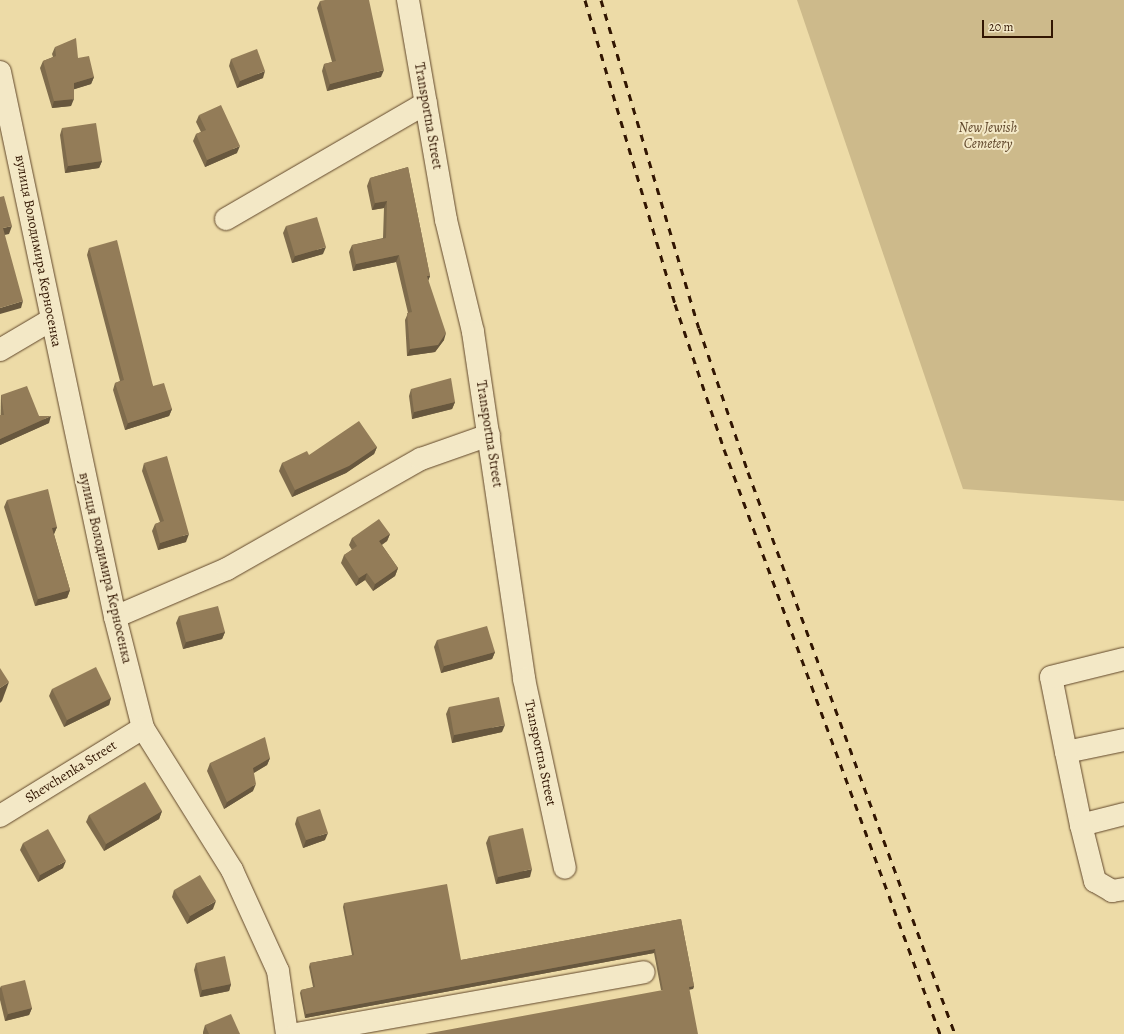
<!DOCTYPE html>
<meta charset="utf-8">
<style>
body{margin:0}
#map{position:relative;width:1124px;height:1034px;overflow:hidden;background:#eddba7;font-family:Alegreya,serif}
div>[style]{position:absolute}
[style*='--x']{left:calc(var(--x)*1px);top:calc(var(--y)*1px);width:calc(var(--w)*1px);rotate:calc(var(--a)*1deg)}
.green>*{inset:0;background:#cdba8b}
.roads{filter:drop-shadow(0 0 1px #61472b) drop-shadow(0 0 1px #61472b)}
.minor>*{height:22px;margin:-11px;padding:0 11px;transform-origin:11px;border-radius:11px;background:#f3e8c6}
.rail>*{height:3px;margin-top:-1.5px;transform-origin:0;background:repeating-linear-gradient(90deg,#321602 0 7px,transparent 0 14px)}
.wall>*{inset:0;background:#7e6b4c}
.shaded-wall>*{inset:0;background:#67573e}
.building>*{inset:0;background:#937c58}
span{translate:-50% -50%;white-space:nowrap;text-align:center;line-height:1.15;-webkit-text-stroke:4px #f3e8c6;paint-order:stroke}
.street-label{font-size:14px;color:#321602}
.park-label{font-size:14px;color:#60472b;font-style:italic}
.scale{position:absolute;left:982px;top:20px;width:71px;height:18px;box-sizing:border-box;border:2px solid #321602;border-top:0;padding-left:5px;font-size:12px;line-height:14px;white-space:nowrap;color:#321602;-webkit-text-stroke:3px #f3e8c6;paint-order:stroke}
</style>
<div id="map">
<div class="green">
<div style="clip-path:polygon(797px 0,1124px 0,1124px 501px,963px 489px)"></div>
</div>
<div class="roads">
<div class="minor">
<div style="--x:408;--y:0;--w:223;--a:80.2"></div>
<div style="--x:446;--y:220;--w:115;--a:76.4"></div>
<div style="--x:473;--y:332;--w:351;--a:81.6"></div>
<div style="--x:524;--y:679;--w:193;--a:77.8"></div>
<div style="--x:0;--y:72;--w:557;--a:78.08"></div>
<div style="--x:115;--y:617;--w:114;--a:75.8"></div>
<div style="--x:143;--y:728;--w:168;--a:57.9"></div>
<div style="--x:232;--y:870;--w:111;--a:65.5"></div>
<div style="--x:278;--y:971;--w:64;--a:81.9"></div>
<div style="--x:226;--y:219;--w:231;--a:-30.1"></div>
<div style="--x:0;--y:350;--w:59;--a:-30.5"></div>
<div style="--x:115;--y:617;--w:122;--a:-23.2"></div>
<div style="--x:227;--y:569;--w:223;--a:-29.6"></div>
<div style="--x:421;--y:459;--w:72;--a:-19.4"></div>
<div style="--x:1124;--y:740;--w:59;--a:168.3"></div>
<div style="--x:1066;--y:752;--w:75;--a:78.4"></div>
<div style="--x:1081;--y:825;--w:44;--a:-14.3"></div>
<div style="--x:1066;--y:752;--w:76;--a:-101.3"></div>
<div style="--x:1051;--y:677;--w:75;--a:-13.9"></div>
<div style="--x:0;--y:816;--w:168;--a:-31.6"></div>
<div style="--x:1081;--y:825;--w:58;--a:76"></div>
<div style="--x:1095;--y:881;--w:20;--a:30"></div>
<div style="--x:1112;--y:891;--w:12;--a:-9"></div>
<div style="--x:297;--y:1034;--w:352;--a:-10.1"></div>
</div>
</div>
<div class="rail">
<div style="--x:585;--y:0;--w:317;--a:73.5"></div>
<div style="--x:675;--y:304;--w:153;--a:71.3"></div>
<div style="--x:724;--y:449;--w:624;--a:69.73"></div>
<div style="--x:601;--y:0;--w:342;--a:73.4"></div>
<div style="--x:699;--y:328;--w:152;--a:71.2"></div>
<div style="--x:748;--y:472;--w:599;--a:69.78"></div>
</div>
<div class="wall">
<div style="clip-path:polygon(320px 1px,381px 77px,327px 91px,322px 71px,324px 64px,332px 62px,317px 8px)"></div>
<div style="clip-path:polygon(55px 47px,78px 58px,94px 77px,91px 84px,74px 89px,71px 106px,52px 108px,40px 68px,43px 61px,53px 57px,52px 54px)"></div>
<div style="clip-path:polygon(231px 59px,263px 78px,237px 88px,229px 66px)"></div>
<div style="clip-path:polygon(199px 115px,237px 153px,205px 167px,193px 141px,196px 134px,201px 132px,196px 122px)"></div>
<div style="clip-path:polygon(62px 128px,102px 161px,99px 168px,65px 173px,60px 135px)"></div>
<div style="clip-path:polygon(408px 167px,430px 276px,428px 281px,444px 340px,435px 352px,407px 356px,405px 320px,408px 313px,396px 262px,353px 271px,349px 252px,352px 245px,383px 238px,384px 208px,372px 210px,367px 186px,370px 178px)"></div>
<div style="clip-path:polygon(286px 226px,323px 254px,292px 263px,283px 233px)"></div>
<div style="clip-path:polygon(89px 248px,153px 386px,172px 409px,169px 416px,125px 430px,113px 390px,115px 383px,120px 381px,87px 255px)"></div>
<div style="clip-path:polygon(411px 389px,455px 402px,452px 409px,412px 419px,409px 396px)"></div>
<div style="clip-path:polygon(1px 395px,39px 416px,49px 423px,0 445px)"></div>
<div style="clip-path:polygon(377px 447px,374px 454px,346px 473px,292px 497px,279px 471px,282px 463px,309px 455px)"></div>
<div style="clip-path:polygon(144px 463px,186px 542px,158px 550px,152px 531px,155px 524px,160px 522px,142px 471px)"></div>
<div style="clip-path:polygon(7px 500px,57px 527px,54px 534px,70px 590px,67px 598px,35px 606px,4px 507px)"></div>
<div style="clip-path:polygon(390px 534px,387px 541px,382px 545px,398px 568px,395px 576px,373px 591px,365px 580px,356px 586px,341px 563px,344px 555px,352px 550px,349px 545px,352px 538px)"></div>
<div style="clip-path:polygon(179px 616px,225px 632px,222px 639px,183px 649px,176px 623px)"></div>
<div style="clip-path:polygon(437px 640px,495px 652px,492px 659px,441px 673px,434px 647px)"></div>
<div style="clip-path:polygon(52px 689px,111px 698px,109px 705px,64px 727px,49px 696px)"></div>
<div style="clip-path:polygon(449px 707px,502px 732px,452px 743px,446px 714px)"></div>
<div style="clip-path:polygon(270px 758px,267px 765px,254px 773px,253px 791px,224px 809px,207px 771px,210px 763px)"></div>
<div style="clip-path:polygon(162px 811px,159px 819px,104px 851px,86px 822px,89px 815px)"></div>
<div style="clip-path:polygon(297px 817px,325px 840px,303px 848px,295px 824px)"></div>
<div style="clip-path:polygon(489px 836px,530px 877px,496px 884px,486px 843px)"></div>
<div style="clip-path:polygon(23px 843px,63px 868px,38px 882px,20px 850px)"></div>
<div style="clip-path:polygon(174px 890px,213px 909px,187px 924px,172px 897px)"></div>
<div style="clip-path:polygon(344px 903px,461px 960px,681px 919px,694px 986px,693px 989px,661px 990px,654px 953px,305px 1018px,300px 993px,301px 990px,313px 987px,309px 967px,310px 963px,352px 955px,343px 907px)"></div>
<div style="clip-path:polygon(196px 963px,231px 984px,229px 991px,200px 997px,194px 970px)"></div>
<div style="clip-path:polygon(1px 986px,32px 1008px,29px 1015px,5px 1021px,0 1000px,0 988px)"></div>
<div style="clip-path:polygon(205px 1025px,240px 1034px,203px 1034px,203px 1032px)"></div>
</div>
<div class="shaded-wall">
<div style="clip-path:polygon(384px 70px,381px 77px,327px 91px,330px 84px)"></div>
<div style="clip-path:polygon(265px 71px,263px 78px,237px 88px,240px 81px)"></div>
<div style="clip-path:polygon(94px 77px,91px 84px,72px 90px,74px 83px)"></div>
<div style="clip-path:polygon(74px 99px,71px 106px,52px 108px,54px 101px)"></div>
<div style="clip-path:polygon(240px 146px,237px 153px,205px 167px,207px 160px)"></div>
<div style="clip-path:polygon(102px 161px,99px 168px,65px 173px,68px 166px)"></div>
<div style="clip-path:polygon(387px 201px,384px 208px,372px 210px,375px 203px)"></div>
<div style="clip-path:polygon(12px 226px,9px 234px,0 236px,3px 228px)"></div>
<div style="clip-path:polygon(326px 247px,323px 254px,292px 263px,295px 256px)"></div>
<div style="clip-path:polygon(399px 255px,396px 262px,353px 271px,356px 264px)"></div>
<div style="clip-path:polygon(427px 276px,430px 276px,427px 283px)"></div>
<div style="clip-path:polygon(23px 301px,21px 308px,0 314px,0 308px)"></div>
<div style="clip-path:polygon(446px 333px,444px 340px,435px 352px,407px 356px,410px 349px)"></div>
<div style="clip-path:polygon(455px 402px,452px 409px,412px 419px,414px 412px)"></div>
<div style="clip-path:polygon(172px 409px,169px 416px,125px 430px,128px 423px)"></div>
<div style="clip-path:polygon(51px 416px,49px 423px,0 445px,0 439px)"></div>
<div style="clip-path:polygon(377px 447px,374px 454px,346px 473px,292px 497px,295px 490px)"></div>
<div style="clip-path:polygon(57px 527px,54px 534px,50px 535px,52px 528px)"></div>
<div style="clip-path:polygon(189px 534px,186px 542px,158px 550px,160px 543px)"></div>
<div style="clip-path:polygon(390px 534px,387px 541px,376px 548px,379px 541px)"></div>
<div style="clip-path:polygon(398px 568px,395px 576px,373px 591px,375px 584px)"></div>
<div style="clip-path:polygon(367px 573px,365px 580px,356px 586px,359px 578px)"></div>
<div style="clip-path:polygon(70px 590px,67px 598px,35px 606px,38px 599px)"></div>
<div style="clip-path:polygon(225px 632px,222px 639px,183px 649px,186px 642px)"></div>
<div style="clip-path:polygon(495px 652px,492px 659px,441px 673px,444px 666px)"></div>
<div style="clip-path:polygon(9px 682px,2px 701px,0 703px,0 688px)"></div>
<div style="clip-path:polygon(111px 698px,109px 705px,64px 727px,67px 720px)"></div>
<div style="clip-path:polygon(505px 725px,502px 732px,452px 743px,454px 735px)"></div>
<div style="clip-path:polygon(270px 758px,267px 765px,250px 775px,253px 768px)"></div>
<div style="clip-path:polygon(256px 784px,253px 791px,224px 809px,227px 802px)"></div>
<div style="clip-path:polygon(162px 811px,159px 819px,104px 851px,106px 844px)"></div>
<div style="clip-path:polygon(328px 833px,325px 840px,303px 848px,306px 840px)"></div>
<div style="clip-path:polygon(66px 861px,63px 868px,38px 882px,40px 875px)"></div>
<div style="clip-path:polygon(532px 869px,530px 877px,496px 884px,498px 877px)"></div>
<div style="clip-path:polygon(216px 901px,213px 909px,187px 924px,190px 916px)"></div>
<div style="clip-path:polygon(655px 949px,654px 953px,305px 1018px,306px 1014px)"></div>
<div style="clip-path:polygon(231px 984px,229px 991px,200px 997px,202px 990px)"></div>
<div style="clip-path:polygon(694px 986px,693px 989px,688px 990px,689px 987px)"></div>
<div style="clip-path:polygon(32px 1008px,29px 1015px,5px 1021px,8px 1014px)"></div>
</div>
<div class="building">
<div style="clip-path:polygon(325px 0,369px 0,384px 70px,330px 84px,324px 64px,336px 61px,320px 1px)"></div>
<div style="clip-path:polygon(76px 38px,78px 58px,89px 56px,94px 77px,74px 83px,74px 99px,54px 101px,43px 61px,56px 56px,55px 47px)"></div>
<div style="clip-path:polygon(257px 49px,265px 71px,240px 81px,231px 59px)"></div>
<div style="clip-path:polygon(221px 105px,240px 146px,207px 160px,196px 134px,206px 130px,199px 115px)"></div>
<div style="clip-path:polygon(96px 123px,102px 161px,68px 166px,62px 128px)"></div>
<div style="clip-path:polygon(408px 167px,430px 276px,427px 276px,446px 333px,438px 345px,410px 349px,407px 313px,412px 312px,399px 255px,356px 264px,352px 245px,386px 238px,387px 201px,375px 203px,370px 178px)"></div>
<div style="clip-path:polygon(4px 196px,12px 226px,3px 228px,23px 301px,0 308px,0 197px)"></div>
<div style="clip-path:polygon(317px 217px,326px 247px,295px 256px,286px 226px)"></div>
<div style="clip-path:polygon(117px 240px,153px 386px,164px 383px,172px 409px,128px 423px,115px 383px,124px 380px,89px 248px)"></div>
<div style="clip-path:polygon(451px 378px,455px 402px,414px 412px,411px 389px)"></div>
<div style="clip-path:polygon(27px 386px,39px 416px,51px 416px,0 439px,0 415px,4px 415px,1px 395px)"></div>
<div style="clip-path:polygon(359px 421px,377px 447px,349px 466px,295px 490px,282px 463px,307px 451px,309px 455px)"></div>
<div style="clip-path:polygon(167px 456px,189px 534px,160px 543px,155px 524px,164px 521px,144px 463px)"></div>
<div style="clip-path:polygon(48px 489px,57px 527px,52px 528px,70px 590px,38px 599px,7px 500px)"></div>
<div style="clip-path:polygon(379px 519px,390px 534px,379px 541px,398px 568px,375px 584px,367px 573px,359px 578px,344px 555px,357px 546px,352px 538px)"></div>
<div style="clip-path:polygon(218px 606px,225px 632px,186px 642px,179px 616px)"></div>
<div style="clip-path:polygon(487px 626px,495px 652px,444px 666px,437px 640px)"></div>
<div style="clip-path:polygon(96px 667px,111px 698px,67px 720px,52px 689px)"></div>
<div style="clip-path:polygon(0 668px,9px 682px,0 688px)"></div>
<div style="clip-path:polygon(499px 697px,505px 725px,454px 735px,449px 707px)"></div>
<div style="clip-path:polygon(265px 737px,270px 758px,253px 768px,256px 784px,227px 802px,210px 763px)"></div>
<div style="clip-path:polygon(145px 782px,162px 811px,106px 844px,89px 815px)"></div>
<div style="clip-path:polygon(320px 809px,328px 833px,306px 840px,297px 817px)"></div>
<div style="clip-path:polygon(523px 828px,532px 869px,498px 877px,489px 836px)"></div>
<div style="clip-path:polygon(48px 829px,66px 861px,40px 875px,23px 843px)"></div>
<div style="clip-path:polygon(200px 875px,216px 901px,190px 916px,174px 890px)"></div>
<div style="clip-path:polygon(447px 884px,461px 960px,681px 919px,694px 986px,689px 987px,698px 1034px,425px 1034px,663px 990px,655px 949px,306px 1014px,301px 990px,315px 987px,310px 963px,354px 955px,344px 903px)"></div>
<div style="clip-path:polygon(225px 956px,231px 984px,202px 990px,196px 963px)"></div>
<div style="clip-path:polygon(25px 980px,32px 1008px,8px 1014px,1px 986px)"></div>
<div style="clip-path:polygon(231px 1014px,240px 1034px,209px 1034px,205px 1025px)"></div>
</div>
<div class="street-label">
<span style="left:428px;top:116px;rotate:80deg">Transportna Street</span>
<span style="left:38px;top:251px;rotate:79deg">вулиця Володимира Керносенка</span>
<span style="left:489px;top:434px;rotate:81deg">Transportna Street</span>
<span style="left:105px;top:568px;rotate:77deg">вулиця Володимира Керносенка</span>
<span style="left:540px;top:753px;rotate:78deg">Transportna Street</span>
<span style="left:71px;top:772px;rotate:-32deg">Shevchenka Street</span>
</div>
<div class="park-label">
<span style="left:988px;top:136px">New Jewish<br>Cemetery</span>
</div>
<div class="scale">20 m</div>
</div>
